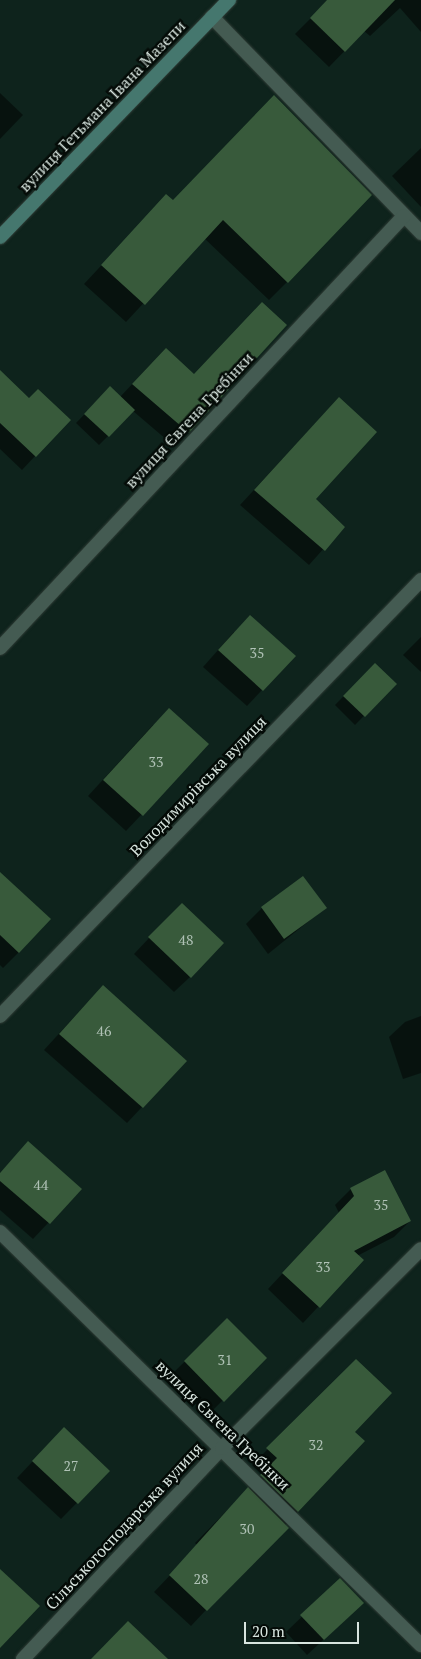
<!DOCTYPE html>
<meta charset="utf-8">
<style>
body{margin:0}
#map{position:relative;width:421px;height:1659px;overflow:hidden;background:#0e231c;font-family:"PT Serif",serif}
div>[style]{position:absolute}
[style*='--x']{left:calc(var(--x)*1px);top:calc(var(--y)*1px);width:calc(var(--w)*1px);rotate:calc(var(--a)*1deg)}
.shadow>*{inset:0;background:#0007}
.building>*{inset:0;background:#385a3b}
.roads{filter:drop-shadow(0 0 1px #303c36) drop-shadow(0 0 1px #303c36)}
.minor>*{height:14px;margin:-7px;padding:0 7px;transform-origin:7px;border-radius:7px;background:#445b52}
.secondary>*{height:14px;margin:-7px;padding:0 7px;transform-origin:7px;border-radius:7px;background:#45776e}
span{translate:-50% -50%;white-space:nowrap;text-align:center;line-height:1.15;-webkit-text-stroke:5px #040b07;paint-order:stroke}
.number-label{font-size:14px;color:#b0c2b6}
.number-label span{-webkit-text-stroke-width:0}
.street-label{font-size:16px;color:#d8e5df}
.scale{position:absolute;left:244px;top:1622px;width:115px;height:22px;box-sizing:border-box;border:2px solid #d8e5df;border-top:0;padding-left:6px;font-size:15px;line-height:18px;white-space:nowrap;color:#d8e5df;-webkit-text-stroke:4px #040b07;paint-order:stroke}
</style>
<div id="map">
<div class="shadow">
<div style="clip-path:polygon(329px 0,421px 0,421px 32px,400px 8px,370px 36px,364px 31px,329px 67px,295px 34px)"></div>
<div style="clip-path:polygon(0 93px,23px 115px,0 139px)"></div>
<div style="clip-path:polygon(255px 115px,287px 282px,269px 300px,204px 238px,126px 322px,84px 284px,166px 196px,173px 201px)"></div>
<div style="clip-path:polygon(421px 148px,421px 207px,392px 176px)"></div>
<div style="clip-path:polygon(285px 325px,174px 446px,133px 411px,99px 445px,76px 423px,110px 388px,120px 397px,152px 363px,194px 375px)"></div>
<div style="clip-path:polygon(0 372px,29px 400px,69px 420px,22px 470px,0 449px)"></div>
<div style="clip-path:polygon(324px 414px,314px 499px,343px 527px,309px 565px,240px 505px)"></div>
<div style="clip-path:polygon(234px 632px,262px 690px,247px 706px,203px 667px)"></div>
<div style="clip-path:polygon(421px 637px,421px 672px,403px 655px)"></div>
<div style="clip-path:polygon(375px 664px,395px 684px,355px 725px,335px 705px)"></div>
<div style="clip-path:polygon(153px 725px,208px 744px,126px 831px,88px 796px)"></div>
<div style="clip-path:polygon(0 885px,19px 952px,3px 968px,0 965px)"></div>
<div style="clip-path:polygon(262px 908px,325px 908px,268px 954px,246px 924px)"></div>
<div style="clip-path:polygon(166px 920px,190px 977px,174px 992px,134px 954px)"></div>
<div style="clip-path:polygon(87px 1003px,185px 1061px,127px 1123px,44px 1050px)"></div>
<div style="clip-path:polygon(421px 1016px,421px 1073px,403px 1079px,389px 1037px,405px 1022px)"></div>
<div style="clip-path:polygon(28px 1143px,80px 1189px,33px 1239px,0 1210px,0 1173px)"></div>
<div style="clip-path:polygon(351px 1189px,410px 1221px,394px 1237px,357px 1256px,362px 1260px,303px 1323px,268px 1289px,339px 1213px,335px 1205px)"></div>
<div style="clip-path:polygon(227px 1320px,265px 1358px,207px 1416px,169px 1377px)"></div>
<div style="clip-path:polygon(356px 1361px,353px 1432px,364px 1441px,191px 1626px,154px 1592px,198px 1546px,195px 1543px,262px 1475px,252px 1465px)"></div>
<div style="clip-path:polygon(48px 1445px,108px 1471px,61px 1519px,17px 1478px)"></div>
<div style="clip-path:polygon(340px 1580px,347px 1618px,307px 1655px,286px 1632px)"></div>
</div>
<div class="building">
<div style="clip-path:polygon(327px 0,395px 0,345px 52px,310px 18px)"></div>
<div style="clip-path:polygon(274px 95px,372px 195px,288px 283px,223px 220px,145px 305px,101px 265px,166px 194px,173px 200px)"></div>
<div style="clip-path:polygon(262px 302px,287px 325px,189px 433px,132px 384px,166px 348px,194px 374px)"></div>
<div style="clip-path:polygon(0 370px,29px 398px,38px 389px,71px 420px,36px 457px,0 423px)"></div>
<div style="clip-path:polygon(110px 386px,135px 410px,109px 437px,84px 414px)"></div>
<div style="clip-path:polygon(339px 397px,377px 432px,316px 499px,345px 527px,325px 551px,254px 490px)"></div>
<div style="clip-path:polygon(250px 615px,296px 656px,263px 691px,218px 650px)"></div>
<div style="clip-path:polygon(375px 663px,397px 684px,365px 717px,343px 696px)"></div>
<div style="clip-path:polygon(169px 708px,209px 744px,143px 816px,103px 780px)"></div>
<div style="clip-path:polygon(0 872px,51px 919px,19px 953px,0 935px)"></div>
<div style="clip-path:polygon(303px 876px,327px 908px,284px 939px,261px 907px)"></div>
<div style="clip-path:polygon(182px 903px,224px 943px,191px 978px,148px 937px)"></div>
<div style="clip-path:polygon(103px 985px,187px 1061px,143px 1108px,59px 1034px)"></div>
<div style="clip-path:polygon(28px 1141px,82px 1189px,50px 1224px,0 1181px,0 1173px)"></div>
<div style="clip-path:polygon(385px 1170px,411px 1221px,354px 1251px,364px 1260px,320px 1308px,282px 1273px,354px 1196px,350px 1188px)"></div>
<div style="clip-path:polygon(227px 1318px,267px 1358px,224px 1402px,184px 1361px)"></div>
<div style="clip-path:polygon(356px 1359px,392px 1393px,355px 1432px,365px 1441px,298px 1512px,260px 1475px,277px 1458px,266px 1448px)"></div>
<div style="clip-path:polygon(64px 1427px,110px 1471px,78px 1504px,32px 1461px)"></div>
<div style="clip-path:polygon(248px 1487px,289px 1528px,207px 1611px,169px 1575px)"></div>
<div style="clip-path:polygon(0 1569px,40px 1606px,0 1648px)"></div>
<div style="clip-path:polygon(340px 1578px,364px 1603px,324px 1640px,300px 1615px)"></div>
<div style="clip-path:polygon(128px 1621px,168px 1659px,91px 1659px)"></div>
</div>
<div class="roads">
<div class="minor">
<div style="--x:212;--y:17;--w:301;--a:45.9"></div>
<div style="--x:0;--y:648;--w:591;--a:-46.92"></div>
<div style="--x:0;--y:1016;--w:606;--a:-46"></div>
<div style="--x:0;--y:1232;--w:590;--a:44.45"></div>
<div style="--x:23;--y:1659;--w:290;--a:-46.7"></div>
<div style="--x:222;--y:1448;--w:281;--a:-45"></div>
</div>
<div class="secondary">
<div style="--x:0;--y:237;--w:330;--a:-46"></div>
</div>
</div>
<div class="number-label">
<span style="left:257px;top:653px">35</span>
<span style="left:156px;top:762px">33</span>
<span style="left:186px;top:940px">48</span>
<span style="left:104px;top:1031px">46</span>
<span style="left:41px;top:1185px">44</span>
<span style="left:381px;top:1205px">35</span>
<span style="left:323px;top:1267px">33</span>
<span style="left:225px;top:1360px">31</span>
<span style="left:316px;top:1445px">32</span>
<span style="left:71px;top:1466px">27</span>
<span style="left:247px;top:1529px">30</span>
<span style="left:201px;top:1579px">28</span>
</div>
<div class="street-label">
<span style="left:102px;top:106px;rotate:-46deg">вулиця Гетьмана Івана Мазепи</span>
<span style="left:189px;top:420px;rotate:-47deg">вулиця Євгена Гребінки</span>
<span style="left:198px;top:786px;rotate:-46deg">Володимирівська вулиця</span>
<span style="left:223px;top:1425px;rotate:44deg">вулиця Євгена Гребінки</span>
<span style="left:124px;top:1526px;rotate:-47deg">Сільськогосподарська вулиця</span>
</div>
<div class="scale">20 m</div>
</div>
